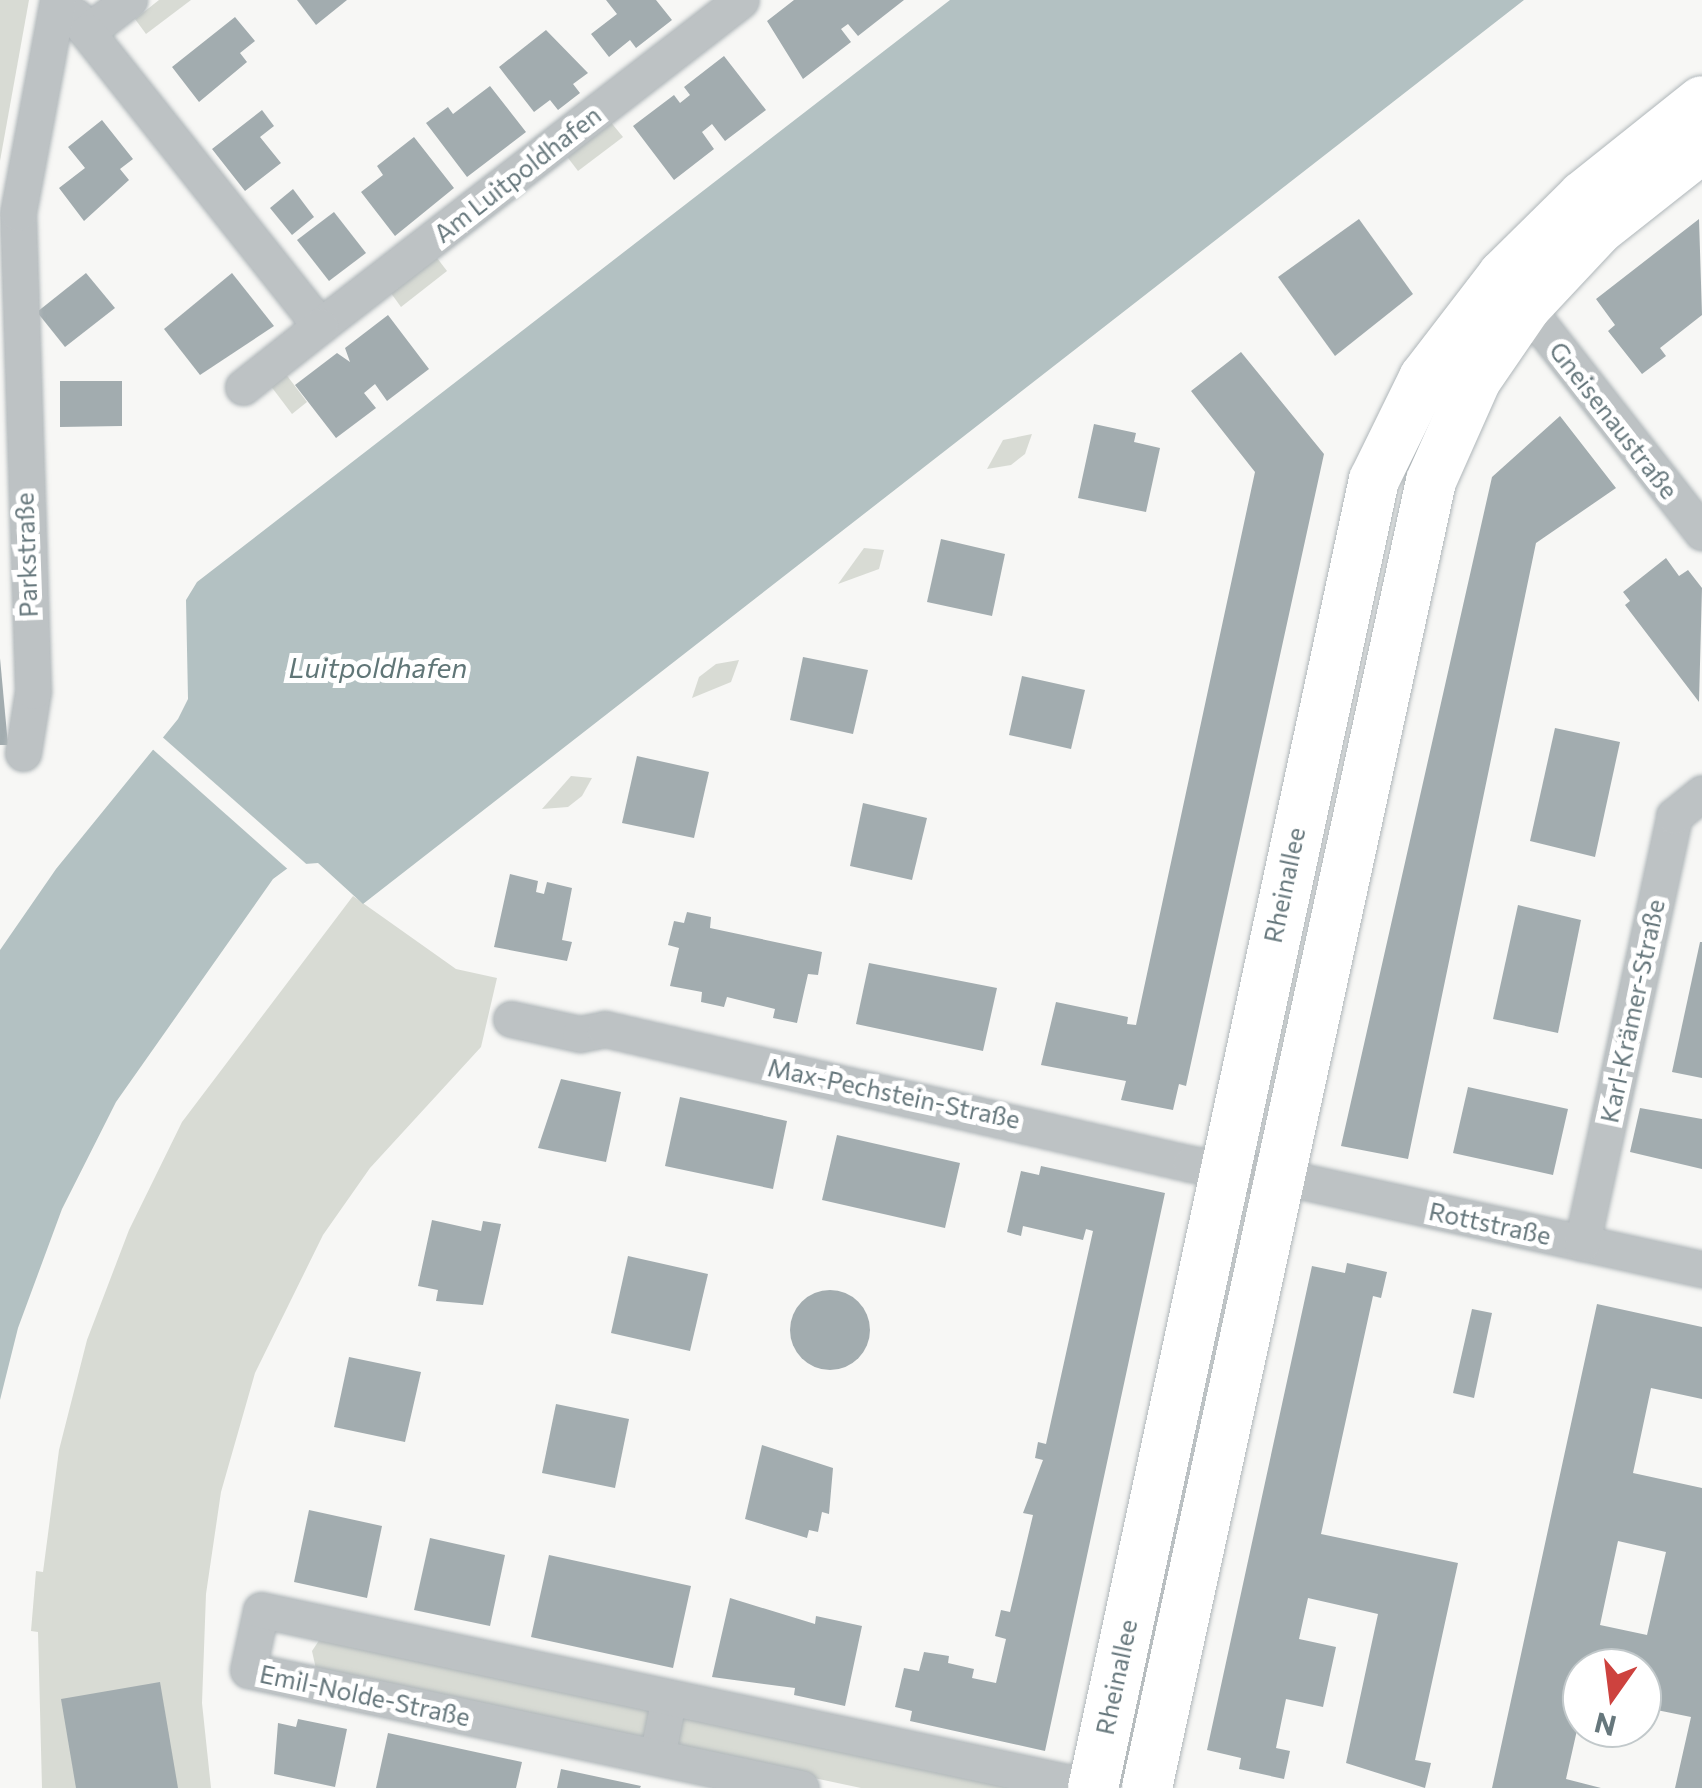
<!DOCTYPE html>
<meta charset="utf-8">
<style>
body{margin:0}
#map{position:relative;width:1702px;height:1788px;overflow:hidden;background:#f7f7f5;font-family:Commissioner,sans-serif}
div>[style]{position:absolute}
[style*='--x']{left:calc(var(--x)*1px);top:calc(var(--y)*1px);width:calc(var(--w)*1px);rotate:calc(var(--a)*1deg)}
.green>*{inset:0;background:#d8dbd4}
.water>*{inset:0;background:#b3c1c2}
.pier>*{inset:0;background:#f7f7f5}
.building>*{inset:0;background:#a2acaf}
.round{border-radius:50%}
.roads{filter:drop-shadow(0 0 2px #afb6b9) drop-shadow(0 0 2px #afb6b9)}
.street>*{height:35px;margin:-17.5px;padding:0 17.5px;transform-origin:17.5px;border-radius:17.5px;background:#bdc2c4}
.secondary>*{height:50px;margin:-25px;padding:0 25px;transform-origin:25px;border-radius:25px;background:#fff}
span{translate:-50% -50%;white-space:nowrap;text-align:center;line-height:1.15;-webkit-text-stroke:10px #fff;paint-order:stroke}
.street-label{font-size:25px;color:#66777c}
.water-label{font-size:28px;color:#607677;font-style:italic}
.north{position:absolute;left:1562px;top:1648px;width:100px;height:100px;box-sizing:border-box;background:#fff;border:2px solid #c2c9cb;border-radius:50%;rotate:194deg;font-size:28px;font-weight:700;line-height:40px;text-align:center;color:#66777c}
.north::after{content:'';display:block;margin:auto;width:35px;height:45px;background:#cd423e;clip-path:polygon(50% 0,100% 100%,50% 72%,0 100%)}
</style>
<div id="map">
<div class="green">
<div style="clip-path:polygon(0 0,29px 0,0 161px)"></div>
<div style="clip-path:polygon(159px 0,191px 0,146px 34px,135px 19px)"></div>
<div style="clip-path:polygon(609px 120px,623px 137px,578px 171px,565px 154px)"></div>
<div style="clip-path:polygon(434px 254px,447px 271px,401px 307px,388px 289px)"></div>
<div style="clip-path:polygon(282px 369px,307px 402px,292px 414px,267px 381px)"></div>
<div style="clip-path:polygon(1032px 434px,1025px 454px,1011px 465px,987px 469px,1003px 440px)"></div>
<div style="clip-path:polygon(864px 548px,884px 550px,879px 569px,838px 584px)"></div>
<div style="clip-path:polygon(739px 660px,731px 682px,692px 698px,699px 677px,716px 664px)"></div>
<div style="clip-path:polygon(571px 776px,592px 778px,582px 796px,568px 807px,542px 809px)"></div>
<div style="clip-path:polygon(353px 896px,456px 969px,497px 978px,481px 1047px,370px 1168px,323px 1235px,255px 1373px,221px 1492px,206px 1594px,202px 1703px,211px 1788px,42px 1788px,38px 1632px,31px 1631px,36px 1571px,43px 1572px,59px 1450px,87px 1340px,129px 1230px,182px 1122px)"></div>
<div style="clip-path:polygon(320px 1639px,651px 1706px,644px 1742px,316px 1669px,312px 1651px)"></div>
<div style="clip-path:polygon(681px 1713px,1034px 1788px,861px 1788px,673px 1748px)"></div>
</div>
<div class="water">
<div style="clip-path:polygon(950px 0,1524px 0,363px 904px,318px 863px,292px 865px,273px 879px,116px 1102px,62px 1209px,18px 1328px,0 1400px,0 950px,56px 869px,178px 719px,188px 699px,186px 600px,197px 582px)"></div>
</div>
<div class="pier">
<div style="clip-path:polygon(159px 734px,312px 869px,291px 872px,149px 746px)"></div>
</div>
<div class="building">
<div style="clip-path:polygon(297px 0,347px 0,316px 25px)"></div>
<div style="clip-path:polygon(606px 0,656px 0,672px 20px,636px 48px,630px 40px,609px 57px,591px 34px,617px 14px)"></div>
<div style="clip-path:polygon(794px 0,904px 0,858px 36px,848px 24px,841px 29px,851px 42px,803px 79px,767px 21px)"></div>
<div style="clip-path:polygon(235px 17px,255px 41px,240px 53px,247px 62px,199px 102px,172px 67px)"></div>
<div style="clip-path:polygon(546px 30px,588px 73px,573px 84px,580px 93px,558px 110px,550px 100px,534px 112px,499px 67px)"></div>
<div style="clip-path:polygon(724px 56px,766px 110px,725px 141px,712px 124px,702px 132px,714px 149px,674px 180px,633px 126px,674px 95px,680px 103px,690px 95px,684px 87px)"></div>
<div style="clip-path:polygon(490px 86px,526px 132px,467px 177px,426px 123px,448px 107px,453px 114px)"></div>
<div style="clip-path:polygon(262px 110px,274px 126px,260px 137px,281px 163px,245px 191px,212px 149px)"></div>
<div style="clip-path:polygon(102px 120px,133px 159px,120px 169px,129px 180px,84px 221px,59px 188px,85px 168px,68px 147px)"></div>
<div style="clip-path:polygon(414px 137px,454px 188px,395px 236px,361px 192px,383px 175px,377px 166px)"></div>
<div style="clip-path:polygon(293px 189px,314px 217px,292px 235px,270px 208px)"></div>
<div style="clip-path:polygon(334px 212px,366px 253px,329px 281px,297px 240px)"></div>
<div style="clip-path:polygon(1359px 219px,1413px 294px,1335px 356px,1278px 277px)"></div>
<div style="clip-path:polygon(1699px 219px,1702px 315px,1660px 348px,1666px 356px,1642px 374px,1608px 331px,1615px 325px,1596px 299px)"></div>
<div style="clip-path:polygon(86px 273px,115px 308px,65px 347px,37px 312px)"></div>
<div style="clip-path:polygon(232px 273px,274px 326px,200px 375px,164px 329px)"></div>
<div style="clip-path:polygon(388px 315px,429px 369px,387px 401px,375px 384px,364px 393px,376px 408px,336px 438px,295px 385px,337px 353px,350px 362px,345px 348px)"></div>
<div style="clip-path:polygon(1241px 352px,1324px 454px,1186px 1086px,1179px 1084px,1173px 1110px,1121px 1100px,1126px 1081px,1041px 1065px,1056px 1002px,1128px 1017px,1127px 1024px,1136px 1025px,1255px 472px,1191px 391px)"></div>
<div style="clip-path:polygon(60px 381px,122px 381px,122px 426px,60px 427px)"></div>
<div style="clip-path:polygon(1560px 416px,1616px 488px,1536px 543px,1408px 1159px,1341px 1146px,1492px 477px)"></div>
<div style="clip-path:polygon(1094px 424px,1136px 433px,1134px 442px,1160px 448px,1146px 512px,1078px 498px)"></div>
<div style="clip-path:polygon(941px 539px,1005px 554px,992px 616px,927px 602px)"></div>
<div style="clip-path:polygon(1666px 558px,1679px 576px,1688px 570px,1702px 588px,1699px 702px,1625px 605px,1630px 601px,1623px 592px)"></div>
<div style="clip-path:polygon(803px 657px,868px 670px,853px 734px,790px 720px)"></div>
<div style="clip-path:polygon(0 658px,8px 745px,0 745px)"></div>
<div style="clip-path:polygon(1022px 676px,1085px 690px,1071px 749px,1009px 735px)"></div>
<div style="clip-path:polygon(1555px 728px,1620px 742px,1595px 857px,1530px 841px)"></div>
<div style="clip-path:polygon(637px 756px,709px 772px,694px 838px,622px 823px)"></div>
<div style="clip-path:polygon(863px 803px,927px 818px,912px 880px,850px 866px)"></div>
<div style="clip-path:polygon(510px 874px,538px 881px,536px 892px,544px 894px,547px 882px,572px 888px,562px 940px,572px 942px,567px 961px,494px 947px)"></div>
<div style="clip-path:polygon(1518px 905px,1581px 920px,1558px 1033px,1493px 1019px)"></div>
<div style="clip-path:polygon(687px 912px,711px 917px,710px 928px,822px 952px,818px 975px,808px 974px,797px 1023px,773px 1018px,775px 1009px,727px 997px,724px 1007px,701px 1002px,702px 992px,670px 986px,679px 948px,668px 945px,674px 921px,684px 923px)"></div>
<div style="clip-path:polygon(1700px 942px,1702px 942px,1702px 1078px,1672px 1072px)"></div>
<div style="clip-path:polygon(869px 963px,997px 988px,983px 1051px,856px 1024px)"></div>
<div style="clip-path:polygon(561px 1079px,621px 1092px,606px 1162px,538px 1148px)"></div>
<div style="clip-path:polygon(1468px 1087px,1568px 1109px,1553px 1175px,1453px 1153px)"></div>
<div style="clip-path:polygon(680px 1097px,787px 1121px,773px 1189px,665px 1166px)"></div>
<div style="clip-path:polygon(1640px 1108px,1702px 1119px,1702px 1169px,1630px 1152px)"></div>
<div style="clip-path:polygon(837px 1135px,960px 1163px,945px 1228px,822px 1200px)"></div>
<div style="clip-path:polygon(1041px 1166px,1165px 1193px,1045px 1751px,910px 1721px,912px 1711px,895px 1707px,904px 1668px,919px 1671px,924px 1652px,949px 1656px,948px 1663px,974px 1669px,972px 1678px,996px 1683px,1006px 1639px,995px 1636px,1001px 1610px,1010px 1612px,1033px 1515px,1023px 1513px,1043px 1460px,1035px 1458px,1038px 1442px,1046px 1444px,1093px 1231px,1086px 1229px,1083px 1240px,1023px 1226px,1021px 1236px,1007px 1232px,1021px 1171px,1039px 1175px)"></div>
<div style="clip-path:polygon(432px 1220px,481px 1231px,483px 1221px,501px 1224px,483px 1305px,436px 1301px,438px 1290px,418px 1286px)"></div>
<div style="clip-path:polygon(628px 1256px,708px 1274px,690px 1351px,611px 1333px)"></div>
<div style="clip-path:polygon(1347px 1263px,1387px 1272px,1381px 1298px,1373px 1296px,1321px 1534px,1458px 1563px,1415px 1760px,1431px 1763px,1425px 1788px,1346px 1763px,1378px 1614px,1308px 1598px,1299px 1639px,1336px 1647px,1323px 1707px,1286px 1699px,1276px 1748px,1290px 1751px,1284px 1779px,1239px 1769px,1241px 1758px,1207px 1750px,1312px 1266px,1345px 1273px)"></div>
<div class="round" style="left:790px;top:1290px;width:80px;height:80px"></div>
<div style="clip-path:polygon(evenodd,1597px 1304px,1702px 1327px,1702px 1399px,1651px 1388px,1633px 1473px,1702px 1488px,1702px 1788px,1675px 1788px,1691px 1717px,1642px 1707px,1642px 1668px,1582px 1668px,1582px 1708px,1566px 1779px,1601px 1788px,1492px 1788px,1597px 1304px,1618px 1541px,1666px 1552px,1647px 1635px,1600px 1625px,1618px 1541px)"></div>
<div style="clip-path:polygon(1472px 1309px,1492px 1313px,1474px 1398px,1453px 1393px)"></div>
<div style="clip-path:polygon(349px 1357px,421px 1372px,405px 1442px,334px 1427px)"></div>
<div style="clip-path:polygon(556px 1404px,629px 1419px,615px 1488px,542px 1473px)"></div>
<div style="clip-path:polygon(762px 1445px,833px 1468px,829px 1514px,822px 1512px,818px 1532px,809px 1530px,807px 1538px,745px 1519px)"></div>
<div style="clip-path:polygon(309px 1510px,382px 1526px,367px 1598px,294px 1582px)"></div>
<div style="clip-path:polygon(430px 1538px,505px 1555px,490px 1626px,414px 1610px)"></div>
<div style="clip-path:polygon(549px 1555px,691px 1586px,673px 1668px,531px 1637px)"></div>
<div style="clip-path:polygon(730px 1598px,815px 1624px,816px 1616px,862px 1626px,845px 1706px,794px 1695px,795px 1688px,712px 1677px)"></div>
<div style="clip-path:polygon(160px 1682px,178px 1788px,76px 1788px,61px 1699px)"></div>
<div style="clip-path:polygon(298px 1719px,347px 1729px,335px 1787px,274px 1774px,278px 1723px,296px 1727px)"></div>
<div style="clip-path:polygon(388px 1733px,522px 1762px,516px 1788px,376px 1788px)"></div>
<div style="clip-path:polygon(561px 1769px,641px 1786px,640px 1788px,557px 1788px)"></div>
</div>
<div class="roads">
<div class="street">
<div style="--x:75;--y:16;--w:20;--a:53"></div>
<div style="--x:87;--y:32;--w:53;--a:-37.3"></div>
<div style="--x:87;--y:32;--w:375;--a:51.6"></div>
<div style="--x:320;--y:326;--w:532;--a:-37.75"></div>
<div style="--x:1526;--y:307;--w:286;--a:52"></div>
<div style="--x:243;--y:387;--w:98;--a:-38.4"></div>
<div style="--x:23;--y:753;--w:63;--a:-80.8"></div>
<div style="--x:33;--y:691;--w:478;--a:-91.8"></div>
<div style="--x:18;--y:213;--w:217;--a:-79.4"></div>
<div style="--x:511;--y:1019;--w:71;--a:12.3"></div>
<div style="--x:580;--y:1034;--w:25;--a:-11"></div>
<div style="--x:605;--y:1029;--w:601;--a:12.97"></div>
<div style="--x:1191;--y:1164;--w:88;--a:7.9"></div>
<div style="--x:1278;--y:1176;--w:434;--a:12.4"></div>
<div style="--x:1582;--y:1243;--w:437;--a:-77.8"></div>
<div style="--x:1674;--y:816;--w:36;--a:-39"></div>
<div style="--x:657;--y:1757;--w:61;--a:-78.7"></div>
<div style="--x:801;--y:1788;--w:565;--a:-167.95"></div>
<div style="--x:248;--y:1670;--w:61;--a:-77.8"></div>
<div style="--x:261;--y:1610;--w:853;--a:12.05"></div>
</div>
<div class="secondary">
<div style="--x:1093;--y:1788;--w:1338;--a:-77.88"></div>
<div style="--x:1374;--y:480;--w:114;--a:-63.9"></div>
<div style="--x:1424;--y:378;--w:130;--a:-52.5"></div>
<div style="--x:1503;--y:275;--w:112;--a:-44.6"></div>
<div style="--x:1583;--y:196;--w:152;--a:-38.6"></div>
<div style="--x:1147;--y:1788;--w:1337;--a:-77.74"></div>
<div style="--x:1431;--y:481;--w:111;--a:-66"></div>
<div style="--x:1476;--y:380;--w:88;--a:-55.6"></div>
<div style="--x:1526;--y:307;--w:105;--a:-46.9"></div>
<div style="--x:1598;--y:230;--w:132;--a:-38.3"></div>
</div>
</div>
<div class="street-label">
<span style="left:517px;top:174px;rotate:-38deg">Am Luitpoldhafen</span>
<span style="left:1614px;top:420px;rotate:52deg">Gneisenaustraße</span>
<span style="left:26px;top:555px;rotate:-92deg">Parkstraße</span>
<span style="left:1284px;top:885px;rotate:-78deg">Rheinallee</span>
<span style="left:1632px;top:1011px;rotate:-78deg">Karl-Krämer-Straße</span>
<span style="left:894px;top:1093px;rotate:12deg">Max-Pechstein-Straße</span>
<span style="left:1490px;top:1223px;rotate:12deg">Rottstraße</span>
<span style="left:1116px;top:1677px;rotate:-78deg">Rheinallee</span>
<span style="left:365px;top:1695px;rotate:12deg">Emil-Nolde-Straße</span>
</div>
<div class="water-label">
<span style="left:378px;top:667px">Luitpoldhafen</span>
</div>
<div class="north">N</div>
</div>
